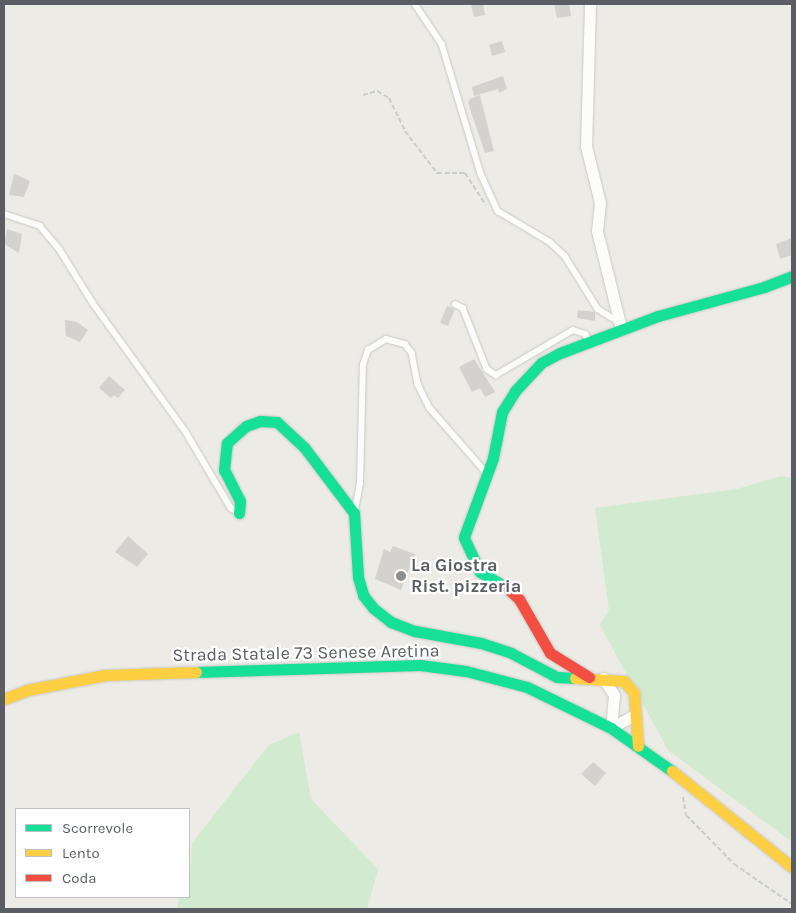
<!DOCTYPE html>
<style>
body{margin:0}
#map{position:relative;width:796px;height:913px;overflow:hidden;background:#ecebe5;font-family:Karla,sans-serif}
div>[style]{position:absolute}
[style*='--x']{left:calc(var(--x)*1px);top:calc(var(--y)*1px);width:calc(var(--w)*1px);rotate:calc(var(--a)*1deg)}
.green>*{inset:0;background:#d2eacf}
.building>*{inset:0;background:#d3d2cf}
.path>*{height:2px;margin-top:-1px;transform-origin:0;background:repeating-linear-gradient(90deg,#c7cdca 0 5px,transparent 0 7.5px)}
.roads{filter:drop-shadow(0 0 1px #c8c9c7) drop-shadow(0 0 1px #c8c9c7)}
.lane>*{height:5.5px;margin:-2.75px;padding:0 2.75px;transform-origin:2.75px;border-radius:2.75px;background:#fcfcfb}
.street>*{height:11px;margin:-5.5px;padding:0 5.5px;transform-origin:5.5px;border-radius:5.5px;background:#fcfcfb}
.fast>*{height:11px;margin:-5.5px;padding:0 5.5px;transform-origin:5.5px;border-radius:5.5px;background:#16e098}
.slow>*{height:11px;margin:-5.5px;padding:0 5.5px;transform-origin:5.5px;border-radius:5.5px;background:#ffcf43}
.jam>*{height:11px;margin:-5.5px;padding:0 5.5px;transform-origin:5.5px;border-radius:5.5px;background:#f24e42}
.dots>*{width:14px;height:14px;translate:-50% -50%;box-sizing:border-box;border:2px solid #fff;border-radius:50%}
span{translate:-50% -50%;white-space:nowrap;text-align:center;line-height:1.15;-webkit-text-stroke:4.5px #fff;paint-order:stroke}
.poi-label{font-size:18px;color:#5a5e64;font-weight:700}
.left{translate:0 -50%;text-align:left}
.street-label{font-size:18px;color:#5a5e64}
.frame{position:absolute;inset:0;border:5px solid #5a5e64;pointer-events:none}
.legend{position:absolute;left:15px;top:808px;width:175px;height:90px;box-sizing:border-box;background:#fff;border:1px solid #bdbfc1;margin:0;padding:6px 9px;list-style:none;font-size:15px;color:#5a5e64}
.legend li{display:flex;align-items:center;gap:10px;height:25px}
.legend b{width:25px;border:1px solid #bdbfc1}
</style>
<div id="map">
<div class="green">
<div style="clip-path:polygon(781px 476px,792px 478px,792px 842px,668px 750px,600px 625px,609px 610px,595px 508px,737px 489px)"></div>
<div style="clip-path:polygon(299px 732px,311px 799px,378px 869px,367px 909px,177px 909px,179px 897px,189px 897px,192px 843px,269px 745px)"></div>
</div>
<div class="building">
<div style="clip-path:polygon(471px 4px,483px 4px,485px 15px,474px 17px)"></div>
<div style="clip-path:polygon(554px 4px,569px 4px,571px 16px,557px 18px)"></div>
<div style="clip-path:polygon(502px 41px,505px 52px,492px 56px,489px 45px)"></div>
<div style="clip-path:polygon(503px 76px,507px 89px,499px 93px,498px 89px,474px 96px,472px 87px)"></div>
<div style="clip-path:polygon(480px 95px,494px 151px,485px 153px,468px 103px,470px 99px)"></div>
<div style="clip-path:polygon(14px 174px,30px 181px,24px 197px,9px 195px)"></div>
<div style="clip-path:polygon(7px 229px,22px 234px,19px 253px,4px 244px)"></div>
<div style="clip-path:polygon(792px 238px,792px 255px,780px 259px,776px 244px)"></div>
<div style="clip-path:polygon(447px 306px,455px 309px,448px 326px,440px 323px)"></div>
<div style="clip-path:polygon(578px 310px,595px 312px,595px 321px,577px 318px)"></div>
<div style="clip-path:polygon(65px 320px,77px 322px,88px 330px,80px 342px,66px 336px)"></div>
<div style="clip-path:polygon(474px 359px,495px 392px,485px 397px,480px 388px,472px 392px,459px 367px)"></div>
<div style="clip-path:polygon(109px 376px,125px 390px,118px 398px,114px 395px,111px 398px,99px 388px)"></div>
<div style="clip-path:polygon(128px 536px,148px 554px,137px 567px,115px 552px)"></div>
<div style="clip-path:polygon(393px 546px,415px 554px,401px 590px,375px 579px,384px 549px,390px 552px)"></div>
<div style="clip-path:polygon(593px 762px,606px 773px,595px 786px,581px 774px)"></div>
</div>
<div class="path">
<div style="--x:363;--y:95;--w:15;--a:-16"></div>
<div style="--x:377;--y:91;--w:14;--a:30"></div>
<div style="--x:389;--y:98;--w:37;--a:64"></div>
<div style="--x:405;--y:131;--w:53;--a:52.7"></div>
<div style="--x:437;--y:173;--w:28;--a:0"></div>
<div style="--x:465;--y:173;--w:38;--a:57"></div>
<div style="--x:683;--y:797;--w:18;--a:81"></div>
<div style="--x:686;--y:815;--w:69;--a:45.6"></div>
<div style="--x:734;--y:864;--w:70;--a:34.6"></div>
</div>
<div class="roads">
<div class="lane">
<div style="--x:415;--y:4;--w:48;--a:56"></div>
<div style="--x:442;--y:44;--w:136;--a:73.3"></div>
<div style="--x:481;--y:174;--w:41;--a:65.3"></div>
<div style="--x:498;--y:211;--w:61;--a:30.8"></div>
<div style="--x:550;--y:242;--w:21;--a:43"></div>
<div style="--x:565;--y:256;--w:62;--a:58.1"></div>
<div style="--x:598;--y:309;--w:22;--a:32"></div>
<div style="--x:4;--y:214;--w:38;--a:18"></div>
<div style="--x:40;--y:226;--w:31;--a:50"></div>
<div style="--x:60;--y:250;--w:62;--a:58.1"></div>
<div style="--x:93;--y:303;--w:159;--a:54.2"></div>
<div style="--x:186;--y:432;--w:88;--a:59.4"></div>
<div style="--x:231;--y:508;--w:7;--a:34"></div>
<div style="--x:455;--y:304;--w:9;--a:27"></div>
<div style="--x:463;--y:308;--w:66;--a:68.5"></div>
<div style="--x:487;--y:369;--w:11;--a:34"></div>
<div style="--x:496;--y:375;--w:89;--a:-30.3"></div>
<div style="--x:573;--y:330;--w:13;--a:18"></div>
<div style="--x:585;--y:334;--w:9;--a:54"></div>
<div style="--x:355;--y:511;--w:27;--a:-80"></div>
<div style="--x:360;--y:484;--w:119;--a:-88.6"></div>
<div style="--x:363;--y:365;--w:16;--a:-72"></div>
<div style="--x:368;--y:350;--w:21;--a:-31"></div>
<div style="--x:386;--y:339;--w:20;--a:15"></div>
<div style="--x:405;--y:344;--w:11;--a:52"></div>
<div style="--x:412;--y:353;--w:32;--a:79"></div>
<div style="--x:418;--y:384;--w:25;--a:64"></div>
<div style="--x:429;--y:407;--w:86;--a:48.8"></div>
</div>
<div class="street">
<div style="--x:590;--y:4;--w:142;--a:91.6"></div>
<div style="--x:586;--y:146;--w:59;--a:76.2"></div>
<div style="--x:600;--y:203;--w:28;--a:96"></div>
<div style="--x:597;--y:231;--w:100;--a:76.1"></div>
<div style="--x:603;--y:678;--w:20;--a:57"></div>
<div style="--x:614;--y:695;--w:33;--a:95"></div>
<div style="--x:611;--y:728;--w:26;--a:-29"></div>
</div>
<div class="fast">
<div style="--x:239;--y:513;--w:12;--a:-85"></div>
<div style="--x:240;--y:501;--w:35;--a:-117"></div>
<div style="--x:224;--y:470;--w:27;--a:-84"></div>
<div style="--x:227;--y:443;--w:25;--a:-42"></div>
<div style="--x:246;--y:426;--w:15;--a:-20"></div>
<div style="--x:260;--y:421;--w:17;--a:3"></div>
<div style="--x:277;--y:422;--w:37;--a:43"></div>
<div style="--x:304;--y:447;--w:83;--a:52.9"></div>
<div style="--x:354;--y:513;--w:64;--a:86.4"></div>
<div style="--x:358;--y:577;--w:19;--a:74"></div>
<div style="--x:363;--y:595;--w:16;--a:52"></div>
<div style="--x:373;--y:608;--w:23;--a:38"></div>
<div style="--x:391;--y:622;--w:26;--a:21"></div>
<div style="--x:415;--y:631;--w:67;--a:10.3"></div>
<div style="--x:481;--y:643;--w:32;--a:18"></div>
<div style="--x:511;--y:653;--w:52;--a:27.6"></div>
<div style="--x:557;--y:677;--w:18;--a:3"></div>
<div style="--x:506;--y:587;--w:30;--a:-150"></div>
<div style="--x:480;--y:572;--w:38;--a:-115"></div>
<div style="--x:464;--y:537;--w:84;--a:-69.8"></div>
<div style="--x:493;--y:458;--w:47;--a:-78.9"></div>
<div style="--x:502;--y:412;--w:25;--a:-58"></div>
<div style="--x:515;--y:391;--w:38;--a:-47"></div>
<div style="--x:541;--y:363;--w:21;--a:-28"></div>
<div style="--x:560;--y:353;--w:105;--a:-20.7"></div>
<div style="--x:658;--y:316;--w:110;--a:-15.3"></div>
<div style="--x:764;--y:287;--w:30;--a:-21"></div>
<div style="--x:196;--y:672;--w:224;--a:-1.8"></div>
<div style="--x:420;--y:665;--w:46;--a:7.4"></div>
<div style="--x:466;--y:671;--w:63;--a:14.7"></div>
<div style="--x:527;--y:687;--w:93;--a:26"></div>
<div style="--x:611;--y:728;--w:75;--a:35.2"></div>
</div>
<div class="slow">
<div style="--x:575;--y:678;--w:49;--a:3.5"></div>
<div style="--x:624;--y:681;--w:16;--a:50"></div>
<div style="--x:634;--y:693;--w:53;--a:85.7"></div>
<div style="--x:4;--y:699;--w:25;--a:-21"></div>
<div style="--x:27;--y:690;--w:80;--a:-10.8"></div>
<div style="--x:106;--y:675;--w:90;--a:-1.9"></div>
<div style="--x:672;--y:771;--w:154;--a:38.7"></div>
</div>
<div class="jam">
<div style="--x:506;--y:587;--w:18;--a:43"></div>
<div style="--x:519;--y:599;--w:62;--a:60.1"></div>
<div style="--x:550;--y:653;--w:46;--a:31.6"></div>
</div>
</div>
<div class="dots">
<div style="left:401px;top:576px;background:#8d8f91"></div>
</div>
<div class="poi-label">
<span class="left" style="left:411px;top:576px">La Giostra<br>Rist. pizzeria</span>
</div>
<div class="street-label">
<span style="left:306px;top:653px;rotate:-1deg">Strada Statale 73 Senese Aretina</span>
</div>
<div class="frame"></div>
<ul class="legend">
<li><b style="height:6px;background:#16e098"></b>Scorrevole</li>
<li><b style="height:6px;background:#ffcf43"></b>Lento</li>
<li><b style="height:6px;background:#f24e42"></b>Coda</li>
</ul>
</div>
